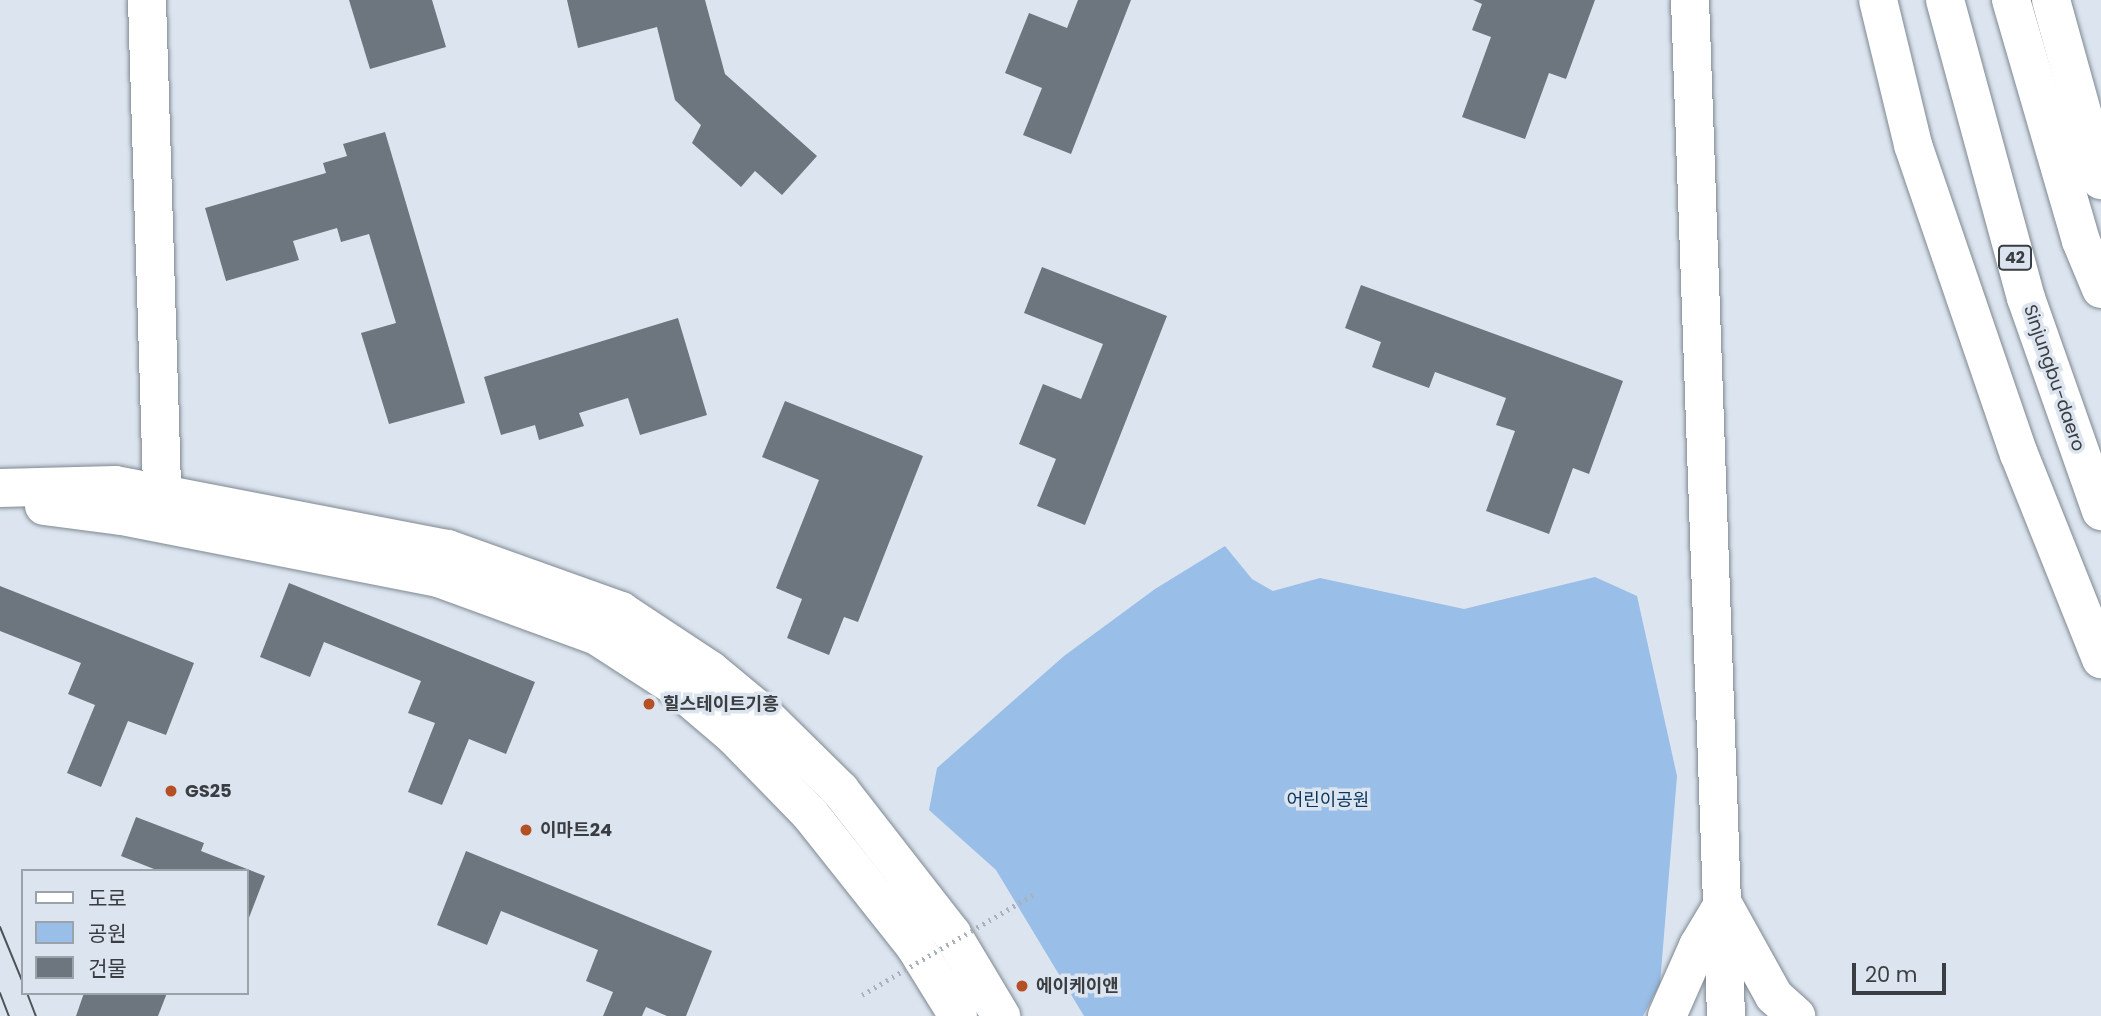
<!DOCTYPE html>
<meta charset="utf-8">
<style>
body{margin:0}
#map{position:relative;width:2101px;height:1016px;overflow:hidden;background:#dce5ef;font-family:Poppins,"Noto Sans KR",sans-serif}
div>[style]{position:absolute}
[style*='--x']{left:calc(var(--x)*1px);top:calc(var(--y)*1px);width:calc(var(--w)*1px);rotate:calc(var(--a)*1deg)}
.green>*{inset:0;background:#99bee7}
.building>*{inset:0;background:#6d757e}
.roads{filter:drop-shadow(0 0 2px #7f8891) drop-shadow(0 0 2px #7f8891)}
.minor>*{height:38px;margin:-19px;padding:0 19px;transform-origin:19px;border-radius:19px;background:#fff}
.highway>*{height:38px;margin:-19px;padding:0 19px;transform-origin:19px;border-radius:19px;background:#fff}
.tram>*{height:2px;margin:-1px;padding:0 1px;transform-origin:1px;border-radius:1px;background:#4f5358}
.path-bridge>*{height:4.5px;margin-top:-2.25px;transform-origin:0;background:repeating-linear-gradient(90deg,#aab1b9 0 2px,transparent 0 7px)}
.dots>*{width:19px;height:19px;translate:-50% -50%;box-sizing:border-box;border:4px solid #dce5ef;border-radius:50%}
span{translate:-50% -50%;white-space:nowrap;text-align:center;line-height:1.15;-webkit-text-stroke:7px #dce5ef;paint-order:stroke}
.shield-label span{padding:2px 5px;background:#dce5ef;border:2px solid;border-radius:5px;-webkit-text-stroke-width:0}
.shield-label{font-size:16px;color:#3a3d41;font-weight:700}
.street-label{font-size:18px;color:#3a3d41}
.poi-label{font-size:18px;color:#3a3d41;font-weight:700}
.left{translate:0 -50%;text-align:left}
.park-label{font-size:18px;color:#08345d}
.legend{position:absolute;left:21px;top:869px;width:228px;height:126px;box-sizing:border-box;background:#dce5ef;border:2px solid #9ba2a9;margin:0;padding:9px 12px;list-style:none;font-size:21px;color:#3a3d41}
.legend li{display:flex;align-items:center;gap:14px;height:35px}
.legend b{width:35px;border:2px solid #9ba2a9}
.scale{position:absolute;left:1852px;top:963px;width:94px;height:32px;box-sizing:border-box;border:4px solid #3a3d41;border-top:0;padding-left:9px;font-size:21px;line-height:24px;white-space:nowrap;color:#3a3d41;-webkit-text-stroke:5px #dce5ef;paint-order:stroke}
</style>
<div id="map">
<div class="green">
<div style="clip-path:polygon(1225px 546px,1252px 579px,1273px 591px,1320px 578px,1464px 609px,1595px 577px,1637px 596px,1677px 776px,1660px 984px,1643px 1016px,1084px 1016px,996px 870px,929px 810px,937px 768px,1064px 656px,1155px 589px)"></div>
</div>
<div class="building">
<div style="clip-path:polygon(349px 0,432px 0,446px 47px,370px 69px)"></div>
<div style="clip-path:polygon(567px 0,705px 0,725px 74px,817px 156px,782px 195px,755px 171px,741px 187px,692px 143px,701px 125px,675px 100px,657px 27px,578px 48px)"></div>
<div style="clip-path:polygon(1078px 0,1131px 0,1071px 154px,1023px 135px,1042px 88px,1005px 73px,1029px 13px,1067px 28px)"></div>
<div style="clip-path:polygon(1473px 0,1595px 0,1566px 79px,1549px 73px,1525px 139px,1462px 117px,1491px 37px,1472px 30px,1482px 4px)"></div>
<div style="clip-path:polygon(385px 132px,465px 403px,389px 424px,361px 333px,396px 323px,369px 234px,341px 242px,337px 228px,293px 241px,299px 260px,226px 281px,205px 208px,326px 173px,323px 163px,347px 156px,343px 144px)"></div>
<div style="clip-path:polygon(1042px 267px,1167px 316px,1085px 525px,1037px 506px,1056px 459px,1019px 444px,1043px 384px,1081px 399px,1103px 344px,1024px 313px)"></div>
<div style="clip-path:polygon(1361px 285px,1623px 381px,1589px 474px,1573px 468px,1549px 534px,1486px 511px,1515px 431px,1496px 425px,1506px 398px,1435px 372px,1429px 388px,1372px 367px,1381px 342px,1345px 328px)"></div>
<div style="clip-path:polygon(678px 318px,707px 415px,640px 435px,628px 398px,579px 413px,584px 426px,539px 440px,535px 425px,501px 435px,484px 377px)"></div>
<div style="clip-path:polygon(785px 401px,923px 456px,858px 622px,844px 617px,829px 655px,787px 638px,802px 599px,776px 588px,819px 480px,762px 457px)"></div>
<div style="clip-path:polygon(289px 583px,535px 682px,506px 754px,469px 739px,442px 805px,408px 792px,435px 723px,408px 713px,421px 681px,324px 642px,310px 677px,260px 657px)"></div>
<div style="clip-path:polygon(0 586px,194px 663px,166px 735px,128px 721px,101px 787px,67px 773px,95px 705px,68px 694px,81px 663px,0 631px)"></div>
<div style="clip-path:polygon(136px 817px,204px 843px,201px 851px,265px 876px,247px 923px,247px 871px,159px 871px,121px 856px)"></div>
<div style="clip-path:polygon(466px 851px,712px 951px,686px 1016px,667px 1016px,646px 1007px,642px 1016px,603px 1016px,613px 992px,586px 981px,598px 950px,501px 911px,487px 945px,437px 925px)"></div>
<div style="clip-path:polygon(84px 993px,167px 993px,158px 1016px,76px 1016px)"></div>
</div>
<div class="roads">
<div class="minor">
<div style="--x:147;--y:0;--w:518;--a:88.23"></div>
<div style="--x:1690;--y:0;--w:1017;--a:87.97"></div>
<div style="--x:0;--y:488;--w:115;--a:-1.5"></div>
<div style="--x:115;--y:485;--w:339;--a:10.9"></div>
<div style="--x:448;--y:549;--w:184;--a:19.7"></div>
<div style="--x:621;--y:611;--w:107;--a:33.5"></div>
<div style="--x:710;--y:670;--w:67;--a:39.6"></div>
<div style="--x:762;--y:713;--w:110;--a:44.6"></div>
<div style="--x:840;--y:790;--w:182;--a:52.1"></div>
<div style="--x:952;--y:934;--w:96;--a:59.1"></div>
<div style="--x:44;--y:506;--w:79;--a:7.3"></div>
<div style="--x:122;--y:516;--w:322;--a:11.1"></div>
<div style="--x:438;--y:578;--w:169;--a:20"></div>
<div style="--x:597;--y:636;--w:99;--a:33"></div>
<div style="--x:680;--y:690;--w:71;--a:40.4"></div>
<div style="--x:734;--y:736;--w:109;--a:45.7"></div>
<div style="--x:810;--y:814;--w:167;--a:51.6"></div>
<div style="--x:914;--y:945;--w:84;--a:58.2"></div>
</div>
<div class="highway">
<div style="--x:1878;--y:0;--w:149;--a:76.4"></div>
<div style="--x:1913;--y:145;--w:327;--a:71.1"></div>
<div style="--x:2019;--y:454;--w:221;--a:68.2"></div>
<div style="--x:1945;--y:0;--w:309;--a:74.8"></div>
<div style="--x:2026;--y:298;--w:226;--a:70.6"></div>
<div style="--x:2011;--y:0;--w:251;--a:73.8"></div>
<div style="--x:2081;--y:241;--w:52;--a:67.4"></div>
<div style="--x:2051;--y:0;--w:187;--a:74.5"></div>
<div style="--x:1667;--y:1016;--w:77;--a:-66.1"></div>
<div style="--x:1698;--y:946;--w:49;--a:-59.2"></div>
<div style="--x:1723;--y:904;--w:105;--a:61"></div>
<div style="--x:1774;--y:996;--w:30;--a:42"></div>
</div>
</div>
<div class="tram">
<div style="--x:0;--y:927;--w:61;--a:67.7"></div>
<div style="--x:0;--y:993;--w:25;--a:69"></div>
<div style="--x:27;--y:993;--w:25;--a:69"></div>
</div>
<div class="path-bridge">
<div style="--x:862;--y:995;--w:199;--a:-30.4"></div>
</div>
<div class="dots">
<div style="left:649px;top:704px;background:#b54f24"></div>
<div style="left:171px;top:791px;background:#b54f24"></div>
<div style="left:526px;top:830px;background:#b54f24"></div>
<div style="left:1022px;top:986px;background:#b54f24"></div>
</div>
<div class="shield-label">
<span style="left:2015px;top:258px">42</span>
</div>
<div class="street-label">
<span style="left:2054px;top:378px;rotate:71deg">Sinjungbu-daero</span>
</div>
<div class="poi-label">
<span class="left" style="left:663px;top:704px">힐스테이트기흥</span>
<span class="left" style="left:185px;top:791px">GS25</span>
<span class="left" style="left:540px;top:830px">이마트24</span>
<span class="left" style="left:1036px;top:986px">에이케이앤</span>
</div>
<div class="park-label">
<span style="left:1328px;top:800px">어린이공원</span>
</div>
<ul class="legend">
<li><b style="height:9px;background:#fff"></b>도로</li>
<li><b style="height:19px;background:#99bee7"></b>공원</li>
<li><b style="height:19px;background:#6d757e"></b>건물</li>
</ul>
<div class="scale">20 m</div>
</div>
